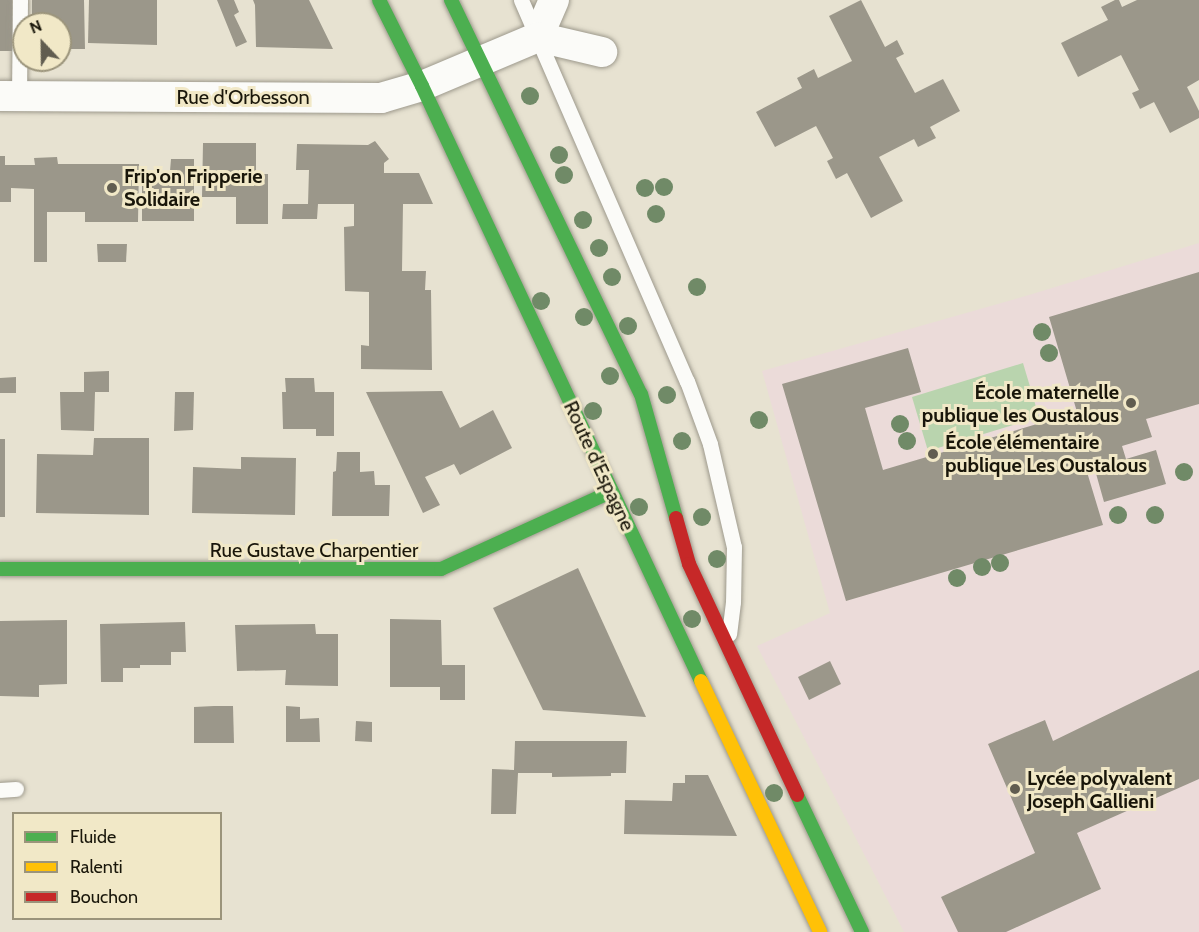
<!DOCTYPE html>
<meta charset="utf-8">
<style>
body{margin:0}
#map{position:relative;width:1199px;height:932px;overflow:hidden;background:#e7e2d1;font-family:Cabin,sans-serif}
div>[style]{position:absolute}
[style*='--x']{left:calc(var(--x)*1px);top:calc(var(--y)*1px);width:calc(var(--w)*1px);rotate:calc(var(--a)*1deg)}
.education>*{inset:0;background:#ebdbd9}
.green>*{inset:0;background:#b9d4ae}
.building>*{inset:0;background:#9b978a}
.roads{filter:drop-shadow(0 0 2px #9d998c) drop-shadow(0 0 2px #9d998c)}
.lane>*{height:15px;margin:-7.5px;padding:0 7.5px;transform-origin:7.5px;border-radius:7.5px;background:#fbfbf8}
.street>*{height:30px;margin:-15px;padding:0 15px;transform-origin:15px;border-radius:15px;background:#fbfbf8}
.fast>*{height:14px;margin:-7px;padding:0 7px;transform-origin:7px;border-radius:7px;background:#4caf50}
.slow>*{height:14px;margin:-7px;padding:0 7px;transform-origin:7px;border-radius:7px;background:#ffc107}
.jam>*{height:14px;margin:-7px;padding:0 7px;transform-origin:7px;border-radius:7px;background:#c62828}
.trees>*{width:18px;height:18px;margin:-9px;border-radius:50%;background:#708a67}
.dots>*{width:16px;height:16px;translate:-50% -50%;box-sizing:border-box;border:3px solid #f1e8c7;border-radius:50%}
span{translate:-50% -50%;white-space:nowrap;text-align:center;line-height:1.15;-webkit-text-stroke:6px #f1e8c7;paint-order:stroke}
.street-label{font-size:20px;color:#19160a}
.poi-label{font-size:20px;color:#19160a;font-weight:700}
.left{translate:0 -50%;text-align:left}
.right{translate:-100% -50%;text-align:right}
.legend{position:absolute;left:12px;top:812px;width:210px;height:108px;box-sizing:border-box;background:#f1e8c7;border:2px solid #9b947b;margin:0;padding:8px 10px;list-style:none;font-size:18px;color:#19160a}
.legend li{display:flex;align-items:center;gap:12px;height:30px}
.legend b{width:30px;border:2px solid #9b947b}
.north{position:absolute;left:12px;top:12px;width:60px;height:60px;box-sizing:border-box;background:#f1e8c7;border:2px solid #9b947b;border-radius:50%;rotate:338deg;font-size:16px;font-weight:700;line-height:24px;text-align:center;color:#19160a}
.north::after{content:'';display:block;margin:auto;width:21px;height:27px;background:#615d50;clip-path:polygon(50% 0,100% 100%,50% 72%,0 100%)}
</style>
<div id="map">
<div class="education">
<div style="clip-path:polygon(1199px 243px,1199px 932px,904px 932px,757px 646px,830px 613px,762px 371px,1029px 295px)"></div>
</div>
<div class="green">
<div style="clip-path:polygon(1023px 363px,1039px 417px,928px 451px,912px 397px)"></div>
</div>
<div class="building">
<div style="clip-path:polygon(0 0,12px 0,13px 51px,0 51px)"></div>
<div style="clip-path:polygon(32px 0,84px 0,85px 49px,60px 49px,60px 24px,32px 24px)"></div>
<div style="clip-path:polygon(89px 0,157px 0,157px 45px,88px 43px)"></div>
<div style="clip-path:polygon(217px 0,234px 0,239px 12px,234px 15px,247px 42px,236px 47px)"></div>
<div style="clip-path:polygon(253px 0,309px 0,333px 49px,256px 47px,255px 5px)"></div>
<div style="clip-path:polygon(861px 0,885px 47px,897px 40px,904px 54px,896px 58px,915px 93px,943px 79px,960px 111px,930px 127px,936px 138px,918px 147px,914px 139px,879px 157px,903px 201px,871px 218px,847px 173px,836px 179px,827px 161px,833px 158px,816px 126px,775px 147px,756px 112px,802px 88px,797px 78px,814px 69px,818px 78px,852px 61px,829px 16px)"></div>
<div style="clip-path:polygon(1115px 0,1119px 0,1122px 7px,1137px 0,1199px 0,1199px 80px,1187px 87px,1199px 111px,1199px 118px,1170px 133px,1154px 102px,1140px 109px,1132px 93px,1139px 90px,1121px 55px,1078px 77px,1061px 43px,1108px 20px,1101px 7px)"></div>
<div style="clip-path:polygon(375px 141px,389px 159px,384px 163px,384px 173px,419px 173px,433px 204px,403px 204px,402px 271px,426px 271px,425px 290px,431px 290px,432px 370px,361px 369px,361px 345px,369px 346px,369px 292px,345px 291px,344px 227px,354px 226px,354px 204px,318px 204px,317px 219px,282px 219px,283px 204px,308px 204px,309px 170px,296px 170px,297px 144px,368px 145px)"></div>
<div style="clip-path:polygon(203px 143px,256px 143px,256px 174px,268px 174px,268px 224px,236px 224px,236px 197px,202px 197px)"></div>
<div style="clip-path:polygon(0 156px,5px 156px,5px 165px,35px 165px,34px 158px,57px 157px,58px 164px,139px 164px,138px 222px,85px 222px,85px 212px,47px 212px,47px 262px,34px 262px,34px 189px,11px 188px,11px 202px,0 202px)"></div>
<div style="clip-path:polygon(171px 159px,194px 159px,194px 221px,142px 221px,142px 171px,170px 171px)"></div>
<div style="clip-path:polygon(97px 244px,127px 244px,126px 262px,98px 262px)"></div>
<div style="clip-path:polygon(1199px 272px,1199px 404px,1146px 419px,1152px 437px,1122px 446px,1126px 459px,1156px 450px,1166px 484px,1104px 502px,1095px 470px,1087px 472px,1103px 525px,846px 601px,782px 384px,908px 348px,921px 392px,865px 408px,883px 470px,1077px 412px,1049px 317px)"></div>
<div style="clip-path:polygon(109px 371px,109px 392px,95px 392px,94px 431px,61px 430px,60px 392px,84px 392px,84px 372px)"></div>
<div style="clip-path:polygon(16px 377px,16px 393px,0 393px,0 378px)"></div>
<div style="clip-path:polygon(285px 378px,314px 378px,315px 392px,334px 392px,334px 436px,316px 436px,316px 429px,283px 429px,282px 392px,286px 392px)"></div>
<div style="clip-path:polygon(442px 391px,460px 428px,493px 410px,512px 448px,460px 475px,454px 464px,425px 477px,440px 505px,423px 513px,366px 392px)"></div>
<div style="clip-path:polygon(175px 392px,194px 392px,193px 430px,174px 431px)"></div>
<div style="clip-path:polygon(94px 438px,149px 438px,149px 515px,36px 513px,37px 454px,93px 455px)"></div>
<div style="clip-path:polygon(0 439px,5px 439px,5px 517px,0 517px)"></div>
<div style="clip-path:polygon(337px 452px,360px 452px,360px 472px,374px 471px,375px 485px,390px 485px,389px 516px,332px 516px,333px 472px,336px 471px)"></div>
<div style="clip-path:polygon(241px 457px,296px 458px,295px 515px,192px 513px,193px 467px,241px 469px)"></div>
<div style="clip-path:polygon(578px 568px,646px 717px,543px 710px,493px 608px)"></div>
<div style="clip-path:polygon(390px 619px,441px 620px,442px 665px,465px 665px,465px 700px,440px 700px,440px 687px,390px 687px)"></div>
<div style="clip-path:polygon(67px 620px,67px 684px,39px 685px,39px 697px,0 696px,0 621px)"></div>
<div style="clip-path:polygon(185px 622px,186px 652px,171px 652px,171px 665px,140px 665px,140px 668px,123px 668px,123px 682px,101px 682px,100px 624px)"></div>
<div style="clip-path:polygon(315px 624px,316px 634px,338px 634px,338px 686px,285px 685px,286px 670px,237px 671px,235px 625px)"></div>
<div style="clip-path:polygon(830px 661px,841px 684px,809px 700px,798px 677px)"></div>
<div style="clip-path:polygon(1199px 670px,1199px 779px,1077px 833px,1101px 889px,1006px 932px,958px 932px,941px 897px,1035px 853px,988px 744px,1045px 720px,1053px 741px)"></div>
<div style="clip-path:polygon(214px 706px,233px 706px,234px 743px,194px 743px,194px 707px)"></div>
<div style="clip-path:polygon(286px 706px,300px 707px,300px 719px,319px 718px,320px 742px,286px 742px)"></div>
<div style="clip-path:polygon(356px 721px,372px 722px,372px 742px,355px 741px)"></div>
<div style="clip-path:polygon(515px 741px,627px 741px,626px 773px,611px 773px,611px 776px,552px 777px,552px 773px,518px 773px,516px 814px,491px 814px,492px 769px,514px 770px)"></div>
<div style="clip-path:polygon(685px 775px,708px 775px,737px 836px,624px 834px,625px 800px,672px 801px,673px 783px,685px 783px)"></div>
</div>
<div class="roads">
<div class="lane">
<div style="--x:521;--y:0;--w:416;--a:66.5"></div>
<div style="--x:687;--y:381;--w:67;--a:69.9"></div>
<div style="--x:710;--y:444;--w:106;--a:76.9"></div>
<div style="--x:734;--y:547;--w:55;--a:91"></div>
<div style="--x:733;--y:602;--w:32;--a:97"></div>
<div style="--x:19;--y:96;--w:96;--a:-89.4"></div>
<div style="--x:0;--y:790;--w:16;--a:-4"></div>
</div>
<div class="street">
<div style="--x:538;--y:37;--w:40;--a:-66.6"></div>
<div style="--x:0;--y:96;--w:381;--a:0.3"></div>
<div style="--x:381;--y:98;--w:43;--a:-16.3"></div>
<div style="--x:422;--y:86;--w:126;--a:-22.9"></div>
<div style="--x:538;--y:37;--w:66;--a:13.2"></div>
</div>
<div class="fast">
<div style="--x:379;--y:0;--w:96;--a:63.4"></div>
<div style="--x:422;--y:86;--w:657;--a:64.88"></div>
<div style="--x:451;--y:0;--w:437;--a:64.3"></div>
<div style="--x:641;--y:394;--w:129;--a:74.2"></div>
<div style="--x:0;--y:569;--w:441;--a:0"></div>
<div style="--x:441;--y:569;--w:187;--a:-24.4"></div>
<div style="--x:797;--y:795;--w:152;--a:64.6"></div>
</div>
<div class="slow">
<div style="--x:701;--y:681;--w:278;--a:64.6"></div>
</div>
<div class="jam">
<div style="--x:676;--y:518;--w:48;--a:74.2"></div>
<div style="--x:689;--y:564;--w:255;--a:64.9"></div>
</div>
</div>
<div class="trees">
<div style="left:530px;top:96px"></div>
<div style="left:559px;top:155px"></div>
<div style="left:564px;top:175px"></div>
<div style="left:664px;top:187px"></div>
<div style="left:645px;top:188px"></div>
<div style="left:656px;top:214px"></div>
<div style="left:583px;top:220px"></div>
<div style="left:599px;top:248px"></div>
<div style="left:612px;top:277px"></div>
<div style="left:697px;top:287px"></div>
<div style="left:541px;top:301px"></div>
<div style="left:584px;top:317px"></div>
<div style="left:628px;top:326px"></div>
<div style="left:1042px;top:332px"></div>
<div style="left:1049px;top:353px"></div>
<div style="left:610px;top:376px"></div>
<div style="left:667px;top:395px"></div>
<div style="left:593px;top:411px"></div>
<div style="left:759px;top:420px"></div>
<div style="left:900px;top:424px"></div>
<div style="left:682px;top:441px"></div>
<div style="left:907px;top:441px"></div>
<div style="left:1184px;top:472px"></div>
<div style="left:639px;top:507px"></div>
<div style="left:1118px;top:515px"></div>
<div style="left:1155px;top:515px"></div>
<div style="left:702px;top:517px"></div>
<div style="left:717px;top:559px"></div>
<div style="left:1000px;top:563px"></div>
<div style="left:982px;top:567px"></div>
<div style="left:957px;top:578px"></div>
<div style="left:692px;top:619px"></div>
<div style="left:774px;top:793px"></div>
</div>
<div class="dots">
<div style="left:112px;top:188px;background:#615d50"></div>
<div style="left:1131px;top:403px;background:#615d50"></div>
<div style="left:933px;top:454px;background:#615d50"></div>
<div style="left:1015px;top:789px;background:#615d50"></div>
</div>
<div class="street-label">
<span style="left:243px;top:97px">Rue d'Orbesson</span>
<span style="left:599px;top:466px;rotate:65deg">Route d'Espagne</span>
<span style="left:314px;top:550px">Rue Gustave Charpentier</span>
</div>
<div class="poi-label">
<span class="left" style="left:124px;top:188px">Frip'on Fripperie<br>Solidaire</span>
<span class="right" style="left:1119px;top:404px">École maternelle<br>publique les Oustalous</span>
<span class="left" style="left:945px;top:454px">École élémentaire<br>publique Les Oustalous</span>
<span class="left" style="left:1027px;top:790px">Lycée polyvalent<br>Joseph Gallieni</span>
</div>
<ul class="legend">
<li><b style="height:8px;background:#4caf50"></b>Fluide</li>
<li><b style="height:8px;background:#ffc107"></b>Ralenti</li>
<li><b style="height:8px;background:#c62828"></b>Bouchon</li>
</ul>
<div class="north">N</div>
</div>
